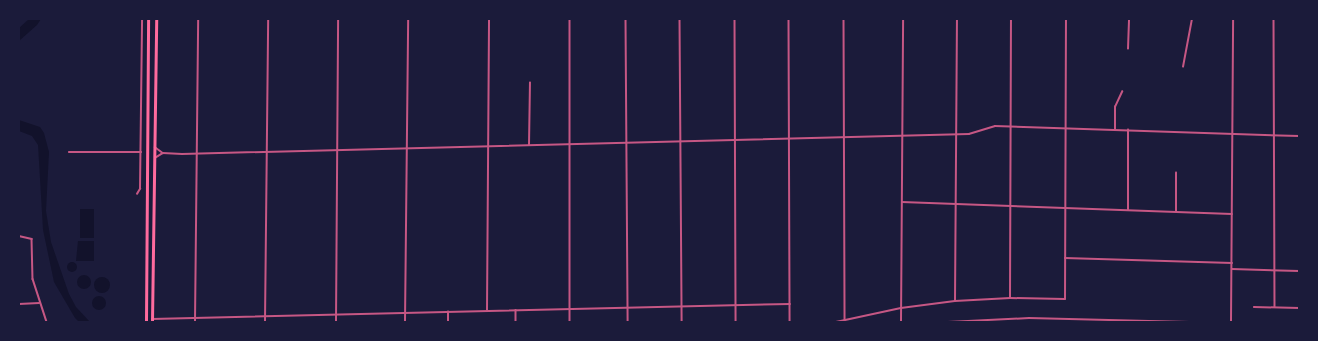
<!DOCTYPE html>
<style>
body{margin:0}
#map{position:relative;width:1318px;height:341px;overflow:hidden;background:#1b1b3a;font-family:Jost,sans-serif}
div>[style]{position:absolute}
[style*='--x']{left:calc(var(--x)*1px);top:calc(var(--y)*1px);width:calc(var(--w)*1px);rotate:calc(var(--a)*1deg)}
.water>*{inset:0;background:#12122b}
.round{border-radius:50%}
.minor>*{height:1.5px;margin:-0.75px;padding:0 0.75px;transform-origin:0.75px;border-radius:0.75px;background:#c65784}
.tertiary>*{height:1.5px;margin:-0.75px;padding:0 0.75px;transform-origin:0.75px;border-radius:0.75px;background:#c65784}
.trunk>*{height:2.5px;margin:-1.25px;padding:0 1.25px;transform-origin:1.25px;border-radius:1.25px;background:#ff6b9d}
span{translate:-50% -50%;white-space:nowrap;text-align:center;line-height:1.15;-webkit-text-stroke:3px #1b1b3a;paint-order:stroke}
.frame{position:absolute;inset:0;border:20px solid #1b1b3a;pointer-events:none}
</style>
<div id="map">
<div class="water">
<div style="clip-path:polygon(29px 19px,41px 19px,37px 25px,19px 41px,19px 28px)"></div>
<div style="clip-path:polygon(19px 120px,40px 127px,44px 133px,49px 152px,46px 211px,51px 242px,69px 294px,76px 307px,90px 322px,79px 322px,75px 318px,54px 282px,43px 230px,38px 145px,32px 136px,19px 131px)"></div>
<div style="clip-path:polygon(80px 209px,94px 209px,94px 238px,80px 238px)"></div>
<div style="clip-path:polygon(78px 241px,94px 241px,94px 261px,76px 261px)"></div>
<div class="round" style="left:67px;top:262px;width:10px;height:10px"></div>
<div class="round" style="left:77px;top:275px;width:14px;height:14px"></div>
<div class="round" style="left:94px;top:277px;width:16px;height:16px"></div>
<div class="round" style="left:92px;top:296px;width:14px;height:14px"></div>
</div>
<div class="minor">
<div style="--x:570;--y:19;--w:303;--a:90"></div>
<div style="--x:626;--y:19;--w:303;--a:89.6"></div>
<div style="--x:680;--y:19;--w:303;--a:89.6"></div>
<div style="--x:735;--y:19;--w:303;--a:89.8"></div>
<div style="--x:789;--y:19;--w:303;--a:89.8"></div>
<div style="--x:844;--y:19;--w:301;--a:89.8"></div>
<div style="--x:1274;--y:19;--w:288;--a:89.8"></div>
<div style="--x:1128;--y:49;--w:30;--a:-88"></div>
<div style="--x:1183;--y:67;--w:49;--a:-79.4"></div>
<div style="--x:1115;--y:130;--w:23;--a:-90"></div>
<div style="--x:1115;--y:107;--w:17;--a:-65"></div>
<div style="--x:529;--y:145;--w:62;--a:-89.1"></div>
<div style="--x:155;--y:147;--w:10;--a:37"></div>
<div style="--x:163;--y:153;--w:19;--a:3"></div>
<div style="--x:182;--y:154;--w:787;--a:-1.46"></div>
<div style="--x:969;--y:134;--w:27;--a:-17"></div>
<div style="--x:995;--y:126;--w:304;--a:1.9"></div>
<div style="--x:69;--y:152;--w:72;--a:0"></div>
<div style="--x:155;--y:158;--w:9;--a:-32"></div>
<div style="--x:137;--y:194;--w:6;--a:-59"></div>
<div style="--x:140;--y:189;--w:170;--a:-89.3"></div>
<div style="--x:902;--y:202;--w:330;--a:2.1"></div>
<div style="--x:1128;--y:210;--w:80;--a:-90"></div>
<div style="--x:1176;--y:212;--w:39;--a:-90"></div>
<div style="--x:19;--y:236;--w:13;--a:13"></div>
<div style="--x:32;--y:239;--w:40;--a:88.6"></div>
<div style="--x:33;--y:279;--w:45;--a:72"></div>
<div style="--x:1065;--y:258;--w:167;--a:1.7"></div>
<div style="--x:1232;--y:269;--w:67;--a:1.7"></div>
<div style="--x:1010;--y:298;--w:279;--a:-89.8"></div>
<div style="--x:955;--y:301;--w:282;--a:-89.6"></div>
<div style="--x:19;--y:304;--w:20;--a:-3"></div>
<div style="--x:1254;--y:307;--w:45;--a:1.3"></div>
<div style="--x:487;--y:310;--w:291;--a:-89.6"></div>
<div style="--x:516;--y:310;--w:12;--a:90"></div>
<div style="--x:152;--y:319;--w:638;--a:-1.35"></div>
<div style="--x:195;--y:322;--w:303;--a:-89.4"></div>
<div style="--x:265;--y:322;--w:303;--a:-89.4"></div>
<div style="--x:336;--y:322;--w:303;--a:-89.6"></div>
<div style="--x:405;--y:322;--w:303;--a:-89.4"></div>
<div style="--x:448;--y:322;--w:10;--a:-90"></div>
<div style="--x:836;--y:322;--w:66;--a:-12.2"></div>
<div style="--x:901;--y:308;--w:54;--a:-7.4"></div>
<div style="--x:955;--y:301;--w:55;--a:-3.1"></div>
<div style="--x:1010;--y:298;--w:55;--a:1"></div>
<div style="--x:1065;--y:299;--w:280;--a:-89.8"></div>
<div style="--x:901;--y:322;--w:303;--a:-89.6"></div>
<div style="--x:948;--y:322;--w:81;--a:-2.8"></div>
<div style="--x:1029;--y:318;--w:160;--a:1.4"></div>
</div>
<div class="tertiary">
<div style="--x:1231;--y:322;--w:303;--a:-89.6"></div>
</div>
<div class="trunk">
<div style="--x:146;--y:322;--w:303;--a:-89.6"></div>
<div style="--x:152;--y:322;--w:303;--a:-89.2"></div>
</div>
<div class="frame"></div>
</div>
